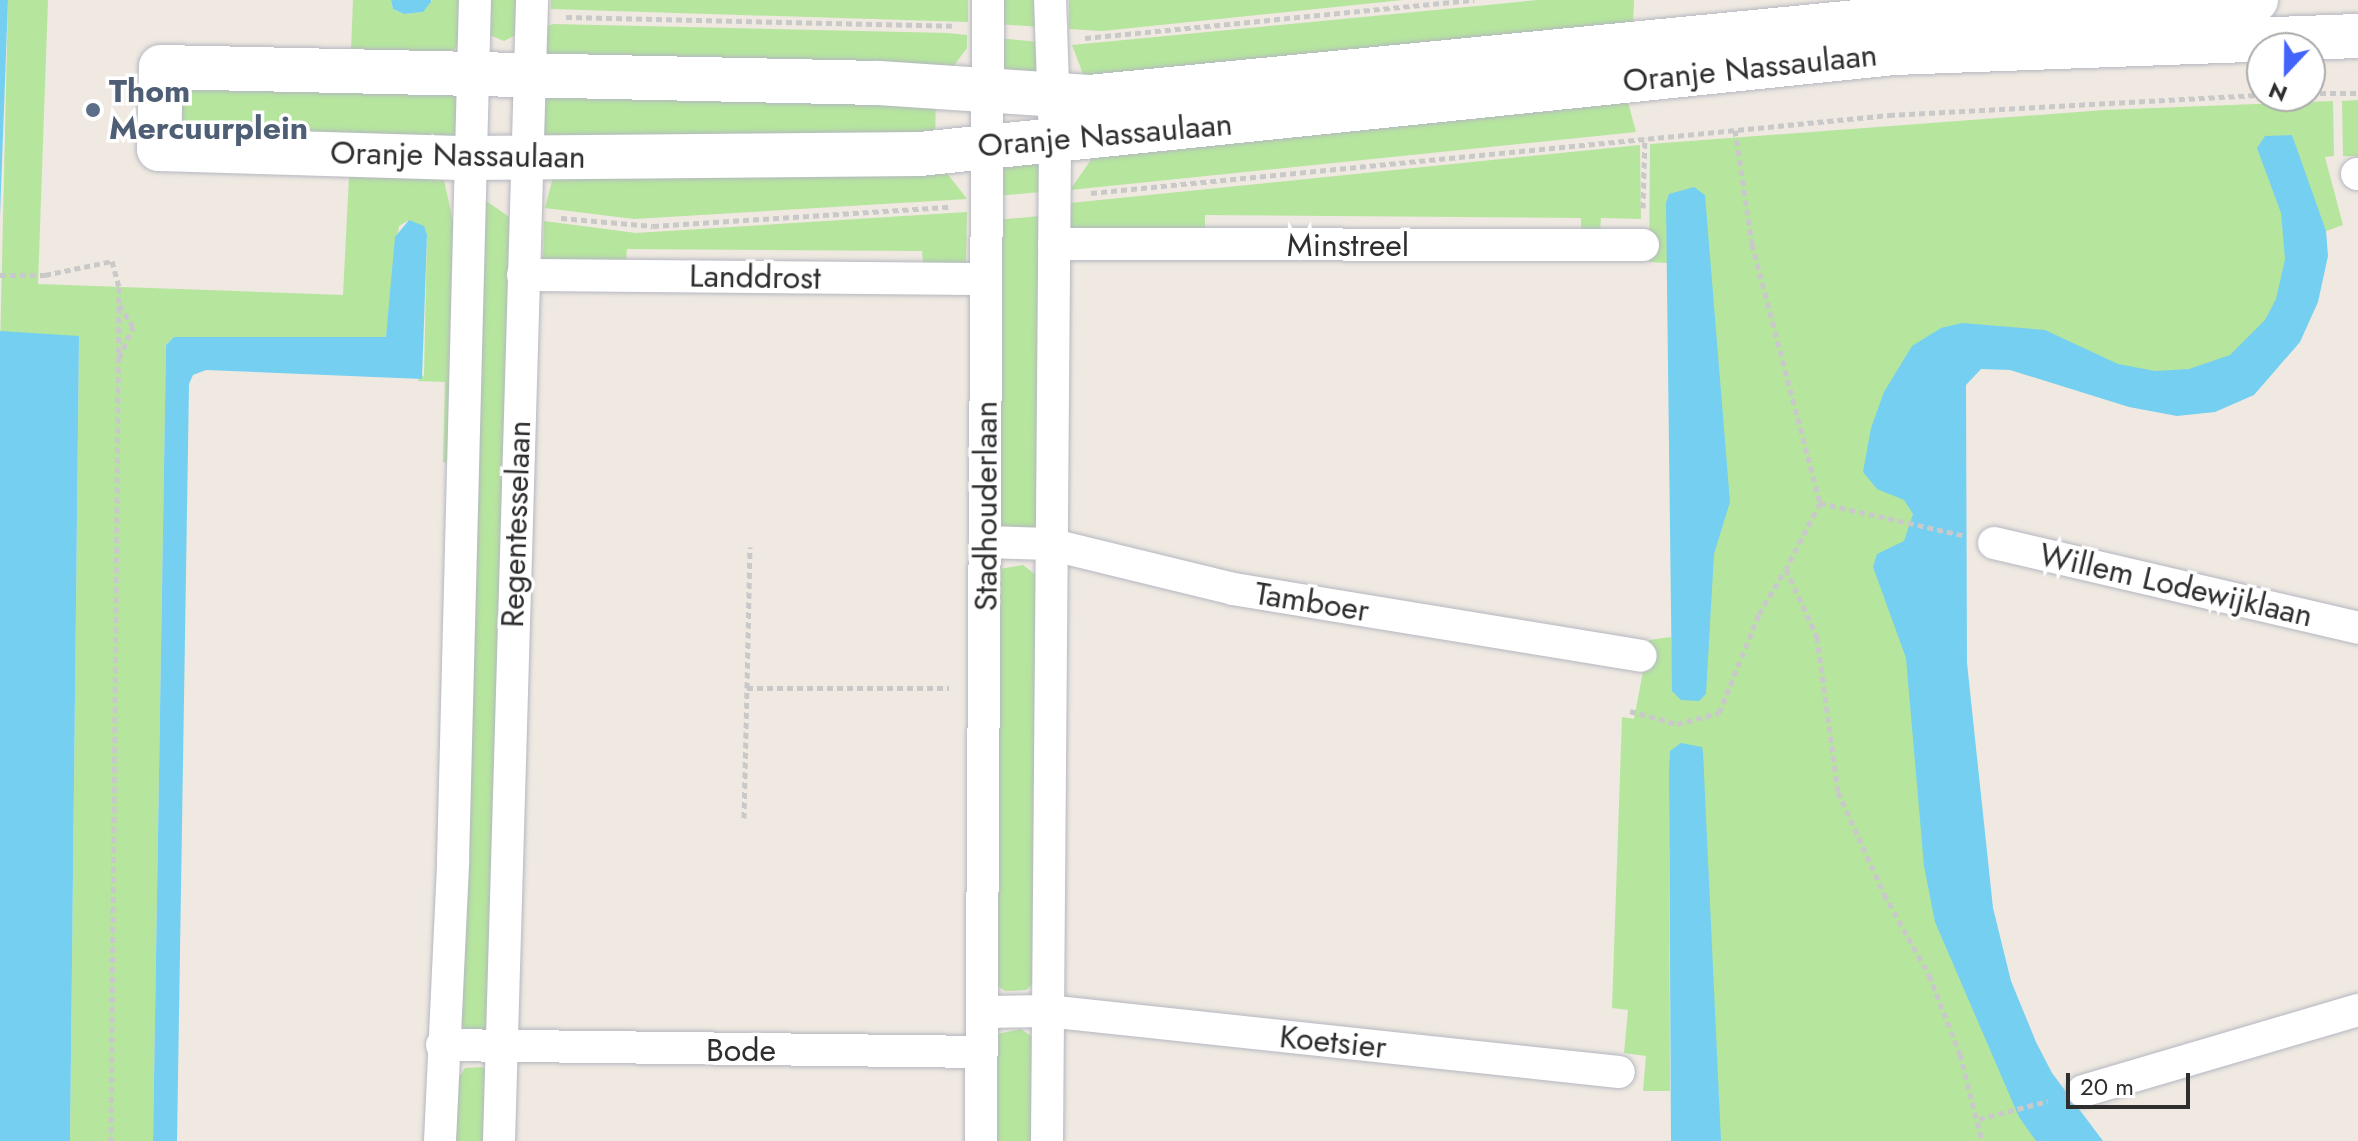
<!DOCTYPE html>
<style>
body{margin:0}
#map{position:relative;width:2358px;height:1141px;overflow:hidden;background:#efe9e1;font-family:Jost,sans-serif}
div>[style]{position:absolute}
[style*='--x']{left:calc(var(--x)*1px);top:calc(var(--y)*1px);width:calc(var(--w)*1px);rotate:calc(var(--a)*1deg)}
.green>*{inset:0;background:#b6e59e}
.water>*{inset:0;background:#75cff0}
.path>*{height:5px;margin-top:-2.5px;transform-origin:0;background:repeating-linear-gradient(90deg,#c9c9c9 0 6px,transparent 0 10px)}
.roads{filter:drop-shadow(0 0 2px #b4b7c1) drop-shadow(0 0 2px #b4b7c1)}
.street>*{height:32px;margin:-16px;padding:0 16px;transform-origin:16px;border-radius:16px;background:#fff}
.secondary>*{height:44px;margin:-22px;padding:0 22px;transform-origin:22px;border-radius:22px;background:#fff}
.dots>*{width:22px;height:22px;translate:-50% -50%;box-sizing:border-box;border:4px solid #fff;border-radius:50%}
span{translate:-50% -50%;white-space:nowrap;text-align:center;line-height:1.15;-webkit-text-stroke:7px #fff;paint-order:stroke}
.street-label{font-size:32px;color:#2e2e2e}
.service-label{font-size:32px;color:#4e5e75;font-weight:700}
.left{translate:0 -50%;text-align:left}
.north{position:absolute;left:2246px;top:32px;width:80px;height:80px;box-sizing:border-box;background:#fff;border:2px solid #ababab;border-radius:50%;rotate:202deg;font-size:22px;font-weight:700;line-height:32px;text-align:center;color:#2e2e2e}
.north::after{content:'';display:block;margin:auto;width:28px;height:36px;background:#4264fb;clip-path:polygon(50% 0,100% 100%,50% 72%,0 100%)}
.scale{position:absolute;left:2066px;top:1073px;width:124px;height:36px;box-sizing:border-box;border:4px solid #2e2e2e;border-top:0;padding-left:10px;font-size:24px;line-height:28px;white-space:nowrap;color:#2e2e2e;-webkit-text-stroke:6px #fff;paint-order:stroke}
</style>
<div id="map">
<div class="green">
<div style="clip-path:polygon(8px 0,48px 0,38px 284px,343px 295px,349px 177px,444px 180px,459px 249px,454px 463px,443px 462px,445px 382px,417px 381px,424px 375px,427px 235px,409px 220px,399px 226px,386px 337px,174px 337px,166px 345px,153px 1141px,70px 1141px,79px 336px,0 350px)"></div>
<div style="clip-path:polygon(353px 0,391px 0,393px 9px,404px 14px,423px 12px,432px 0,467px 0,462px 41px,449px 55px,351px 50px)"></div>
<div style="clip-path:polygon(484px 0,521px 0,516px 35px,504px 41px,487px 34px)"></div>
<div style="clip-path:polygon(551px 0,967px 0,968px 1px,968px 22px,551px 9px)"></div>
<div style="clip-path:polygon(997px 0,1040px 0,1040px 27px,997px 24px)"></div>
<div style="clip-path:polygon(1069px 0,1403px 0,1102px 31px,1069px 29px)"></div>
<div style="clip-path:polygon(1538px 0,1634px 0,1633px 24px,1085px 79px,1072px 45px)"></div>
<div style="clip-path:polygon(553px 24px,948px 33px,967px 35px,967px 48px,950px 71px,547px 55px,541px 44px,545px 27px)"></div>
<div style="clip-path:polygon(998px 38px,1039px 42px,1038px 80px,998px 78px)"></div>
<div style="clip-path:polygon(190px 84px,466px 88px,465px 144px,184px 130px,178px 99px)"></div>
<div style="clip-path:polygon(537px 87px,936px 97px,935px 139px,534px 148px)"></div>
<div style="clip-path:polygon(1625px 91px,1636px 132px,1070px 190px,1095px 154px)"></div>
<div style="clip-path:polygon(2358px 100px,2358px 156px,2343px 156px,2342px 101px)"></div>
<div style="clip-path:polygon(2333px 101px,2334px 156px,2325px 157px,2343px 225px,2326px 231px,2321px 227px,2292px 135px,2263px 138px,2314px 244px,2279px 339px,2205px 382px,1957px 336px,1944px 504px,1991px 981px,2092px 1141px,1688px 1141px,1669px 773px,1670px 1091px,1643px 1091px,1646px 1056px,1624px 1053px,1628px 1010px,1612px 1008px,1622px 717px,1634px 719px,1649px 640px,1671px 637px,1675px 697px,1666px 203px,1667px 263px,1649px 262px,1650px 144px,2104px 110px)"></div>
<div style="clip-path:polygon(1640px 145px,1641px 219px,1601px 218px,1600px 231px,1581px 231px,1581px 218px,1205px 215px,1205px 228px,1070px 228px,1070px 203px)"></div>
<div style="clip-path:polygon(1040px 154px,1041px 192px,996px 196px,996px 159px)"></div>
<div style="clip-path:polygon(942px 167px,967px 199px,634px 219px,545px 208px,553px 177px)"></div>
<div style="clip-path:polygon(479px 196px,515px 221px,492px 1028px,468px 1034px,459px 1020px)"></div>
<div style="clip-path:polygon(967px 212px,966px 263px,923px 263px,922px 251px,627px 249px,626px 261px,543px 261px,544px 221px,636px 233px)"></div>
<div style="clip-path:polygon(1040px 216px,1037px 525px,1030px 532px,1006px 533px,994px 518px,996px 220px)"></div>
<div style="clip-path:polygon(1023px 565px,1036px 575px,1034px 983px,1026px 990px,1005px 991px,994px 983px,1000px 569px)"></div>
<div style="clip-path:polygon(1021px 1029px,1034px 1038px,1037px 1141px,990px 1141px,997px 1034px)"></div>
<div style="clip-path:polygon(483px 1067px,490px 1074px,492px 1141px,455px 1141px,456px 1082px,465px 1068px)"></div>
</div>
<div class="water">
<div style="clip-path:polygon(0 0,8px 0,0 216px)"></div>
<div style="clip-path:polygon(391px 0,431px 0,431px 2px,423px 12px,404px 14px,393px 9px)"></div>
<div style="clip-path:polygon(2292px 135px,2326px 231px,2328px 256px,2318px 302px,2300px 342px,2254px 395px,2215px 412px,2177px 416px,2129px 407px,2010px 370px,1981px 369px,1966px 385px,1967px 663px,1993px 908px,2011px 981px,2036px 1042px,2052px 1073px,2103px 1141px,2036px 1141px,2019px 1117px,1935px 922px,1924px 866px,1906px 658px,1873px 567px,1877px 554px,1904px 541px,1913px 514px,1904px 500px,1877px 489px,1863px 472px,1871px 428px,1884px 392px,1912px 346px,1941px 328px,1962px 323px,2045px 330px,2118px 364px,2155px 371px,2189px 369px,2230px 355px,2265px 320px,2276px 299px,2285px 259px,2281px 213px,2257px 148px,2265px 136px)"></div>
<div style="clip-path:polygon(1694px 187px,1705px 195px,1730px 502px,1714px 554px,1706px 694px,1699px 701px,1681px 700px,1672px 691px,1666px 203px,1669px 194px)"></div>
<div style="clip-path:polygon(409px 220px,424px 226px,427px 235px,422px 379px,206px 370px,193px 375px,189px 384px,177px 1141px,153px 1141px,166px 345px,174px 337px,386px 337px,395px 237px)"></div>
<div style="clip-path:polygon(0 331px,79px 336px,70px 1141px,0 1141px)"></div>
<div style="clip-path:polygon(1681px 743px,1702px 747px,1703px 752px,1721px 1141px,1671px 1141px,1669px 773px,1670px 751px)"></div>
</div>
<div class="path">
<div style="--x:566;--y:17;--w:386;--a:1.3"></div>
<div style="--x:1085;--y:38;--w:391;--a:-5.6"></div>
<div style="--x:2310;--y:93;--w:48;--a:0"></div>
<div style="--x:1735;--y:130;--w:115;--a:81.5"></div>
<div style="--x:1752;--y:244;--w:268;--a:75.3"></div>
<div style="--x:1820;--y:503;--w:74;--a:117.3"></div>
<div style="--x:1786;--y:569;--w:75;--a:65.5"></div>
<div style="--x:1817;--y:637;--w:156;--a:82.3"></div>
<div style="--x:1838;--y:792;--w:112;--a:65.7"></div>
<div style="--x:1884;--y:894;--w:93;--a:60.9"></div>
<div style="--x:1929;--y:975;--w:85;--a:68.6"></div>
<div style="--x:1960;--y:1054;--w:90;--a:75.8"></div>
<div style="--x:1091;--y:193;--w:802;--a:-5.58"></div>
<div style="--x:1889;--y:115;--w:374;--a:-3.1"></div>
<div style="--x:1643;--y:208;--w:70;--a:-88.4"></div>
<div style="--x:561;--y:218;--w:92;--a:5"></div>
<div style="--x:653;--y:226;--w:298;--a:-3.7"></div>
<div style="--x:0;--y:275;--w:45;--a:0"></div>
<div style="--x:45;--y:275;--w:68;--a:-11.8"></div>
<div style="--x:112;--y:261;--w:27;--a:75"></div>
<div style="--x:119;--y:287;--w:854;--a:90.54"></div>
<div style="--x:119;--y:358;--w:34;--a:-66"></div>
<div style="--x:133;--y:327;--w:27;--a:-121"></div>
<div style="--x:1820;--y:503;--w:146;--a:12.7"></div>
<div style="--x:747;--y:688;--w:141;--a:-88.8"></div>
<div style="--x:1630;--y:711;--w:49;--a:15.5"></div>
<div style="--x:1677;--y:724;--w:43;--a:-14.7"></div>
<div style="--x:1719;--y:713;--w:107;--a:-68"></div>
<div style="--x:1759;--y:614;--w:51;--a:-59.4"></div>
<div style="--x:744;--y:818;--w:130;--a:-88.7"></div>
<div style="--x:747;--y:688;--w:202;--a:0"></div>
<div style="--x:1979;--y:1119;--w:71;--a:-14.6"></div>
</div>
<div class="roads">
<div class="street">
<div style="--x:2357;--y:174;--w:1;--a:0"></div>
<div style="--x:1054;--y:244;--w:589;--a:0.1"></div>
<div style="--x:523;--y:275;--w:463;--a:0.5"></div>
<div style="--x:986;--y:542;--w:63;--a:1.8"></div>
<div style="--x:1049;--y:544;--w:189;--a:13.7"></div>
<div style="--x:1233;--y:589;--w:413;--a:9.3"></div>
<div style="--x:1994;--y:543;--w:374;--a:13.1"></div>
<div style="--x:983;--y:1012;--w:64;--a:-0.9"></div>
<div style="--x:1047;--y:1011;--w:575;--a:6.09"></div>
<div style="--x:442;--y:1045;--w:539;--a:0.74"></div>
<div style="--x:2083;--y:1091;--w:287;--a:-16.4"></div>
<div style="--x:440;--y:1141;--w:280;--a:-87.3"></div>
<div style="--x:453;--y:861;--w:861;--a:-88.54"></div>
<div style="--x:499;--y:1141;--w:1141;--a:-88.34"></div>
<div style="--x:981;--y:1141;--w:1141;--a:-89.65"></div>
<div style="--x:1047;--y:1141;--w:1000;--a:-89.54"></div>
<div style="--x:1055;--y:141;--w:141;--a:-92"></div>
</div>
<div class="secondary">
<div style="--x:2256;--y:0;--w:369;--a:177.1"></div>
<div style="--x:1887;--y:19;--w:802;--a:174.42"></div>
<div style="--x:1089;--y:97;--w:211;--a:-176.2"></div>
<div style="--x:878;--y:83;--w:717;--a:-178.72"></div>
<div style="--x:161;--y:67;--w:82;--a:91.4"></div>
<div style="--x:159;--y:149;--w:309;--a:1.7"></div>
<div style="--x:468;--y:158;--w:452;--a:-0.5"></div>
<div style="--x:920;--y:154;--w:979;--a:-5.92"></div>
<div style="--x:1894;--y:53;--w:464;--a:-2.1"></div>
</div>
</div>
<div class="dots">
<div style="left:93px;top:110px;background:#5c6f8a"></div>
</div>
<div class="street-label">
<span style="left:1750px;top:68px;rotate:-6deg">Oranje Nassaulaan</span>
<span style="left:1105px;top:135px;rotate:-5deg">Oranje Nassaulaan</span>
<span style="left:458px;top:155px;rotate:1deg">Oranje Nassaulaan</span>
<span style="left:1348px;top:245px">Minstreel</span>
<span style="left:755px;top:277px;rotate:1deg">Landdrost</span>
<span style="left:986px;top:506px;rotate:-90deg">Stadhouderlaan</span>
<span style="left:516px;top:524px;rotate:-88deg">Regentesselaan</span>
<span style="left:2176px;top:585px;rotate:13deg">Willem Lodewijklaan</span>
<span style="left:1312px;top:602px;rotate:9deg">Tamboer</span>
<span style="left:1333px;top:1042px;rotate:6deg">Koetsier</span>
<span style="left:741px;top:1050px">Bode</span>
</div>
<div class="service-label">
<span class="left" style="left:109px;top:110px">Thom<br>Mercuurplein</span>
</div>
<div class="north">N</div>
<div class="scale">20 m</div>
</div>
